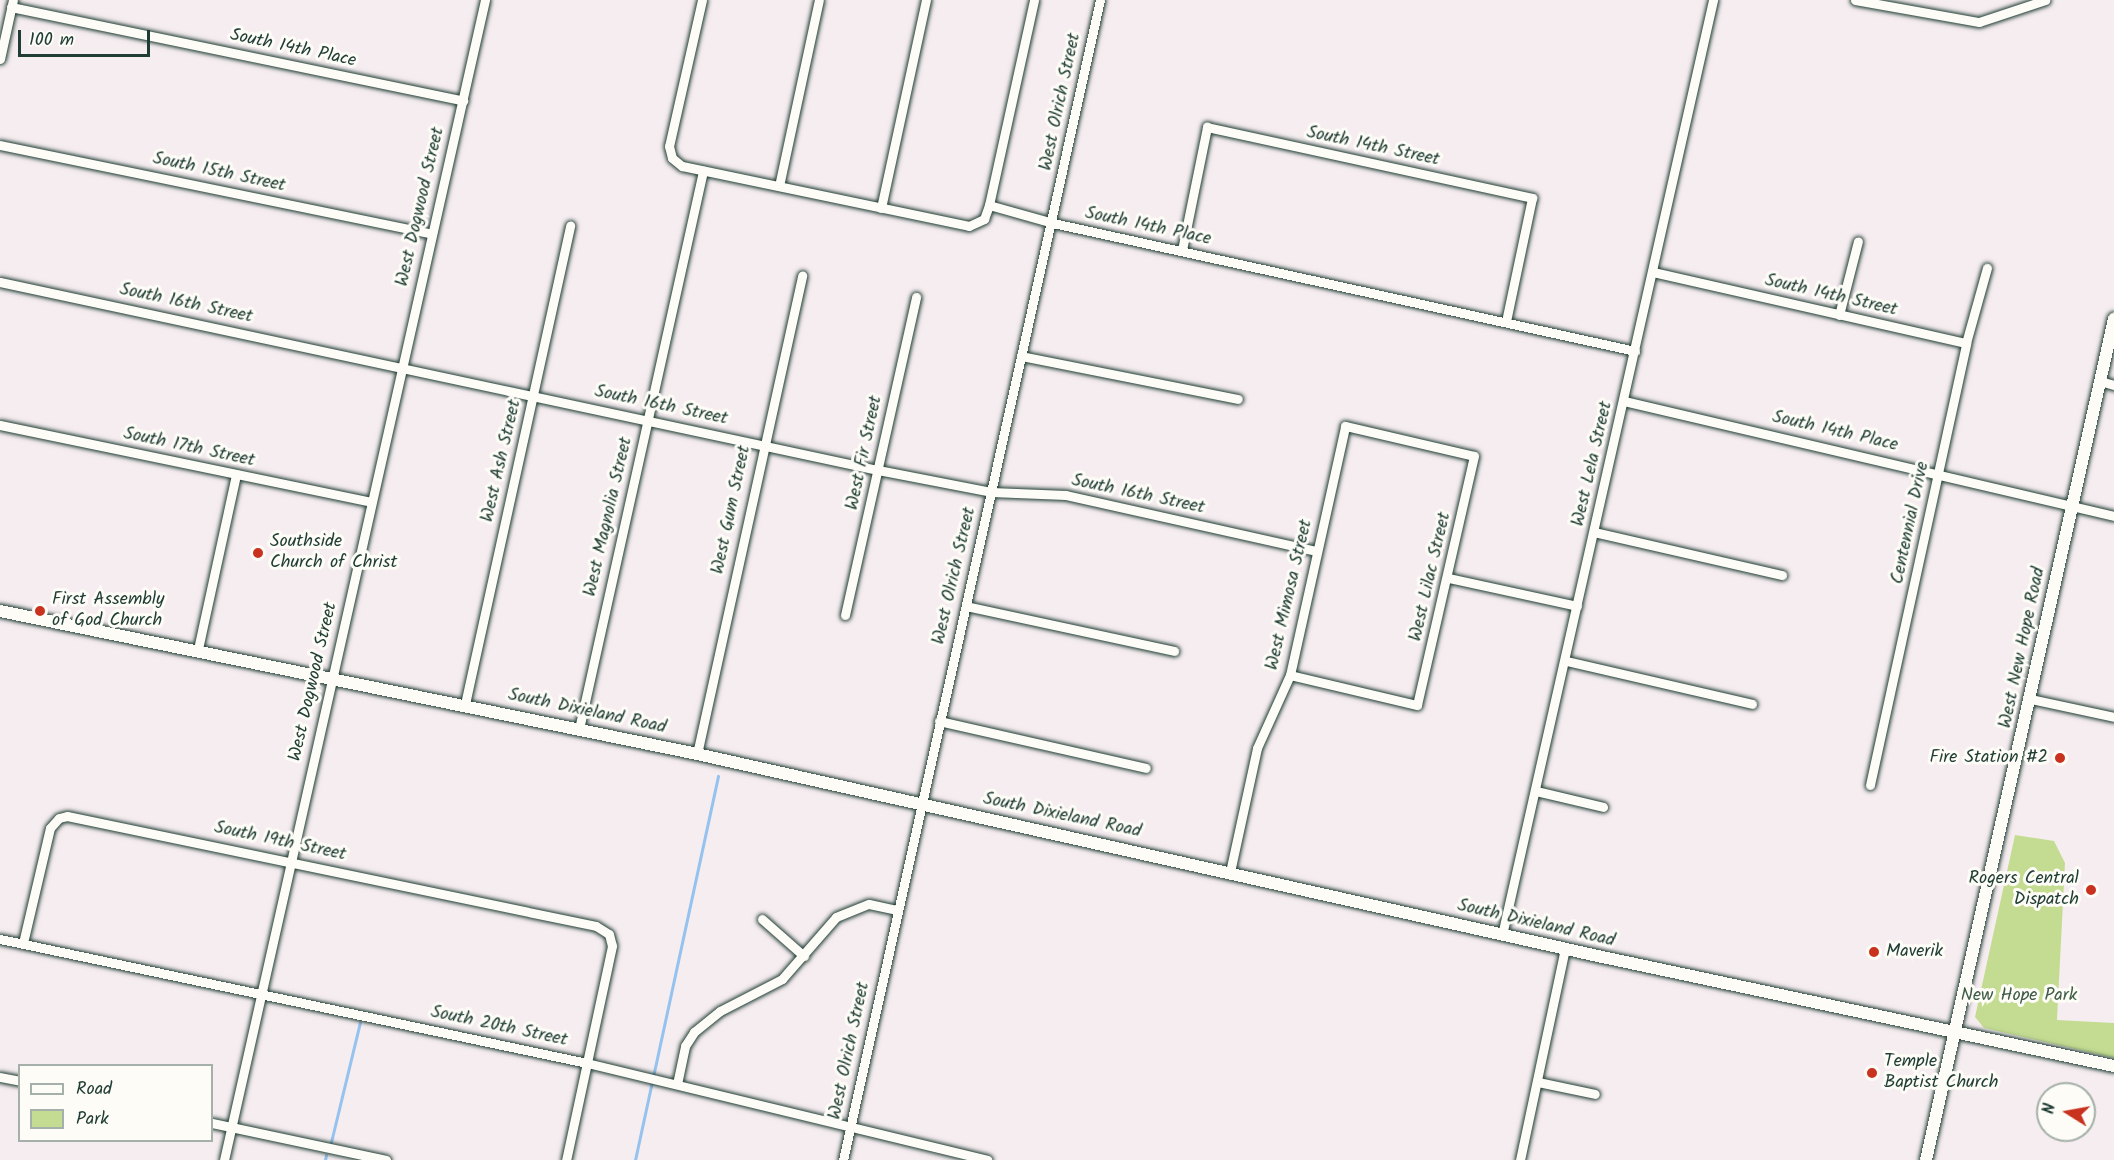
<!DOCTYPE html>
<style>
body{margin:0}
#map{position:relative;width:2114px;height:1160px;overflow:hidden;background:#f6edf0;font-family:Kalam,sans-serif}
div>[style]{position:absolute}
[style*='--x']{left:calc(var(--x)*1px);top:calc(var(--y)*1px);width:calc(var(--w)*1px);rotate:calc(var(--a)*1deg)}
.green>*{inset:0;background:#c4dc92}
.stream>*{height:3px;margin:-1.5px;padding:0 1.5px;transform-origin:1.5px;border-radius:1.5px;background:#95c2ef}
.roads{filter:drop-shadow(0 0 2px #1f3d34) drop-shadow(0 0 2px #1f3d34)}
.minor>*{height:9px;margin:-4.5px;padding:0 4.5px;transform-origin:4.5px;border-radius:4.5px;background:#fdfcf7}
.major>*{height:12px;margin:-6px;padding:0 6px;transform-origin:6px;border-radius:6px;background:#fdfcf7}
.dots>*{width:16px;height:16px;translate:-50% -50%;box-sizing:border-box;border:3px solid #fdfcf7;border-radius:50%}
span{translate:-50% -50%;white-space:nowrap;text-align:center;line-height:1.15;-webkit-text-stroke:6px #fdfcf7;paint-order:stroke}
.street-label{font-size:18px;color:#1f3d34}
.poi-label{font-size:18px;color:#1f3d34}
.left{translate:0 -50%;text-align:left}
.right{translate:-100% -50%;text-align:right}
.park-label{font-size:18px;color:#405d47}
.legend{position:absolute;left:18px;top:1064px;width:195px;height:78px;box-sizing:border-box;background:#fdfcf7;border:2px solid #a4b0a9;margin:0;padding:8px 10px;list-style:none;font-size:18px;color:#1f3d34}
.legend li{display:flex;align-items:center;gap:12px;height:30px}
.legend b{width:30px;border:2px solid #a4b0a9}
.north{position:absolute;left:2036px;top:1082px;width:60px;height:60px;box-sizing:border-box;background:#fdfcf7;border:2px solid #a4b0a9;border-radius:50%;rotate:281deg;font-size:16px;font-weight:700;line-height:24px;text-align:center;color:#1f3d34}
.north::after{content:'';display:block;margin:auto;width:21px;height:27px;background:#c8321e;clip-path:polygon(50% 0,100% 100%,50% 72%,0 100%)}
.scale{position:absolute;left:18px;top:30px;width:132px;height:27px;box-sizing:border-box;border:3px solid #1f3d34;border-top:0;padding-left:8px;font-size:18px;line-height:21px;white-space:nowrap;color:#1f3d34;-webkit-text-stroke:4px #fdfcf7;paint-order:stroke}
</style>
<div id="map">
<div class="green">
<div style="clip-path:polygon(2015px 835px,2054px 841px,2065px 863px,2057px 1020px,2114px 1023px,2114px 1058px,1984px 1028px,1975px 1017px)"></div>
</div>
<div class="stream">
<div style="--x:331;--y:1142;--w:123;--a:-76.4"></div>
<div style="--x:325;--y:1160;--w:5;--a:-79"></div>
<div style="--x:635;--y:1160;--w:393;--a:-77.8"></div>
</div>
<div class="roads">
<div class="minor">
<div style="--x:702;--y:0;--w:150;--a:102.7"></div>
<div style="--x:669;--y:146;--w:12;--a:76"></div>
<div style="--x:672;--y:158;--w:13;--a:39"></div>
<div style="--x:682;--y:166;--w:293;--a:11.8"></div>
<div style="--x:969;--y:226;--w:17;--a:-25"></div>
<div style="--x:984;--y:219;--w:15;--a:-70"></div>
<div style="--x:989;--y:205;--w:66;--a:15.7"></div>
<div style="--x:1053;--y:223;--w:596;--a:12.4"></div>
<div style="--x:1855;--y:0;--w:126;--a:10.1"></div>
<div style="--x:1979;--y:22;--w:70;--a:-18.4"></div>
<div style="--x:11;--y:7;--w:462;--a:11.7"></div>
<div style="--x:0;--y:59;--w:60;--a:-77.6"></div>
<div style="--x:0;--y:145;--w:441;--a:11.6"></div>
<div style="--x:779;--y:186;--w:190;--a:-77.9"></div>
<div style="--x:989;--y:205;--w:210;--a:-77.6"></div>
<div style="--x:881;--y:208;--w:213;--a:-77.8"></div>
<div style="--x:1182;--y:250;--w:126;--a:-78.5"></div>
<div style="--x:1207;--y:127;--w:333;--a:12.3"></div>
<div style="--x:1532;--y:198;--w:126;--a:101.9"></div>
<div style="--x:1653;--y:272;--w:321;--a:12.8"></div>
<div style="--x:0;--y:282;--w:898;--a:12.09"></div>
<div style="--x:878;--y:470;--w:115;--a:11"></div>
<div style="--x:991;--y:492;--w:75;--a:2.3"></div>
<div style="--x:1066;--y:495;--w:257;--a:12.6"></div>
<div style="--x:1839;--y:315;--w:76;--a:-75.6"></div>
<div style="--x:1021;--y:356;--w:221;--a:11.2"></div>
<div style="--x:2100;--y:381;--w:15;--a:16"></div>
<div style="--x:1624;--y:401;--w:503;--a:13.21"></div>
<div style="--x:0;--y:425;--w:379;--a:11.7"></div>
<div style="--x:1594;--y:532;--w:193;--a:12.9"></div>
<div style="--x:1449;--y:578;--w:131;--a:12.3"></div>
<div style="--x:966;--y:606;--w:213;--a:12.2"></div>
<div style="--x:845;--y:615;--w:326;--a:-77.4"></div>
<div style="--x:198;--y:649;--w:179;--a:-77.7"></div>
<div style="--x:1566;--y:661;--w:191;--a:13"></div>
<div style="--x:2031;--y:699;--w:85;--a:12.2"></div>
<div style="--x:465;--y:704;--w:490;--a:-77.6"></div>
<div style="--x:939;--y:721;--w:212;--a:12.8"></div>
<div style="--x:579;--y:729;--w:572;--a:-77.47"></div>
<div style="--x:697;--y:754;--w:490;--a:-77.6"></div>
<div style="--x:1870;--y:785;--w:452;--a:-77.7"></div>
<div style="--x:1966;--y:343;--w:78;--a:-74.4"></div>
<div style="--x:1536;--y:791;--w:69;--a:13.4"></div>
<div style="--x:1230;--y:872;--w:127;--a:-77.7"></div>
<div style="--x:1257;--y:748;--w:80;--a:-65.7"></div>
<div style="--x:1290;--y:675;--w:255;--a:-77.5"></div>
<div style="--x:1345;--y:426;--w:132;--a:13.1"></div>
<div style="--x:1474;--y:456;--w:255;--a:102.9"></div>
<div style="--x:1417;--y:705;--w:130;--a:-166.7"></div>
<div style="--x:762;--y:919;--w:56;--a:41.4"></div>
<div style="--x:1502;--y:935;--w:959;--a:-77.28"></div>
<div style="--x:0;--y:939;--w:600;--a:11.93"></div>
<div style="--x:587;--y:1063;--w:412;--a:13.6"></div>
<div style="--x:23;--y:943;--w:118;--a:-76.8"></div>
<div style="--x:50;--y:828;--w:13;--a:-48"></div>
<div style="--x:59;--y:818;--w:8;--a:-14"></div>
<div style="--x:67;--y:816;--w:540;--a:11.75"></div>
<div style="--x:596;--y:926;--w:15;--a:32"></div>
<div style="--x:609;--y:934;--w:12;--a:76"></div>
<div style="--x:612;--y:946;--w:219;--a:102.1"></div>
<div style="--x:0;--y:1077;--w:20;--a:11"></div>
<div style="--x:1538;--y:1082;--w:58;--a:11.9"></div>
<div style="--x:677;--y:1084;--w:39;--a:-78"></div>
<div style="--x:685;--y:1046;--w:17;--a:-57"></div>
<div style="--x:694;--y:1032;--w:33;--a:-39"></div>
<div style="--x:720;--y:1011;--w:70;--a:-27.3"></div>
<div style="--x:782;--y:979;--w:82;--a:-48.9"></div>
<div style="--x:836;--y:917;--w:35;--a:-22"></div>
<div style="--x:869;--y:904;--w:29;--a:12"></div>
<div style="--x:212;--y:1123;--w:178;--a:12"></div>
<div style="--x:224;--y:1160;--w:1189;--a:-77.32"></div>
<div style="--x:843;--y:1160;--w:1188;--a:-77.51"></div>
<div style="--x:1520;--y:1160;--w:216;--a:-78"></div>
</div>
<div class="major">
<div style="--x:0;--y:611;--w:712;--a:11.59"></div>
<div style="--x:697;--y:754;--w:918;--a:12.64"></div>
<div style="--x:1593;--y:955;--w:533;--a:12.03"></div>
<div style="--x:1926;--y:1160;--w:862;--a:-77.4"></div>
</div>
</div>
<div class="dots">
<div style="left:258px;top:553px;background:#c8321e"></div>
<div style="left:40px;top:611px;background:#c8321e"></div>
<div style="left:2060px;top:758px;background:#c8321e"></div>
<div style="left:2091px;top:890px;background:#c8321e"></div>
<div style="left:1874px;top:952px;background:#c8321e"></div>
<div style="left:1872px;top:1073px;background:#c8321e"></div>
</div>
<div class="street-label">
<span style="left:293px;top:49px;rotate:12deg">South 14th Place</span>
<span style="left:1061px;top:102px;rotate:-78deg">West Olrich Street</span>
<span style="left:1373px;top:147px;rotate:12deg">South 14th Street</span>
<span style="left:219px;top:173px;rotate:12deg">South 15th Street</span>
<span style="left:421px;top:207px;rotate:-77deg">West Dogwood Street</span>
<span style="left:1148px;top:227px;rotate:12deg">South 14th Place</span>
<span style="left:1831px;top:296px;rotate:13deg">South 14th Street</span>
<span style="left:186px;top:304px;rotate:12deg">South 16th Street</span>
<span style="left:661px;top:406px;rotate:12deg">South 16th Street</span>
<span style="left:1835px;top:432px;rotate:13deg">South 14th Place</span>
<span style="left:189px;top:448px;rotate:12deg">South 17th Street</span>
<span style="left:865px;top:453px;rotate:-78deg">West Fir Street</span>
<span style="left:502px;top:461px;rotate:-77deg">West Ash Street</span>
<span style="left:1593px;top:464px;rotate:-77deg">West Lela Street</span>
<span style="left:1138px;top:495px;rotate:12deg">South 16th Street</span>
<span style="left:732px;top:510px;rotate:-78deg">West Gum Street</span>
<span style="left:609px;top:517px;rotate:-77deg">West Magnolia Street</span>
<span style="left:1911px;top:523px;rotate:-78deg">Centennial Drive</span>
<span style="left:955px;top:576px;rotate:-77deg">West Olrich Street</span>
<span style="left:1431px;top:577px;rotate:-77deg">West Lilac Street</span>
<span style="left:1290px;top:595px;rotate:-77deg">West Mimosa Street</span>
<span style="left:2023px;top:648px;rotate:-78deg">West New Hope Road</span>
<span style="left:314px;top:682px;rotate:-77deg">West Dogwood Street</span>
<span style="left:587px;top:712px;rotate:12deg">South Dixieland Road</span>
<span style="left:1062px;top:816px;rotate:12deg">South Dixieland Road</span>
<span style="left:280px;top:842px;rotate:12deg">South 19th Street</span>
<span style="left:1536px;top:924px;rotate:13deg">South Dixieland Road</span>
<span style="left:499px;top:1027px;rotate:12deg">South 20th Street</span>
<span style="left:850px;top:1051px;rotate:-78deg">West Olrich Street</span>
</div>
<div class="poi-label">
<span class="left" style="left:270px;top:553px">Southside<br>Church of Christ</span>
<span class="left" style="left:52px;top:611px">First Assembly<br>of God Church</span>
<span class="right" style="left:2048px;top:758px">Fire Station #2</span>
<span class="right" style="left:2079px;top:890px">Rogers Central<br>Dispatch</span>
<span class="left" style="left:1886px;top:952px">Maverik</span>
<span class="left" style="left:1884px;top:1073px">Temple<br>Baptist Church</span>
</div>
<div class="park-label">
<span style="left:2019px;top:996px">New Hope Park</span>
</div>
<ul class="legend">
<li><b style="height:8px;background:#fdfcf7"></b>Road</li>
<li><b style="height:16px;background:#c4dc92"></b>Park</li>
</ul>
<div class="north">N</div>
<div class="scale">100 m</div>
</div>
